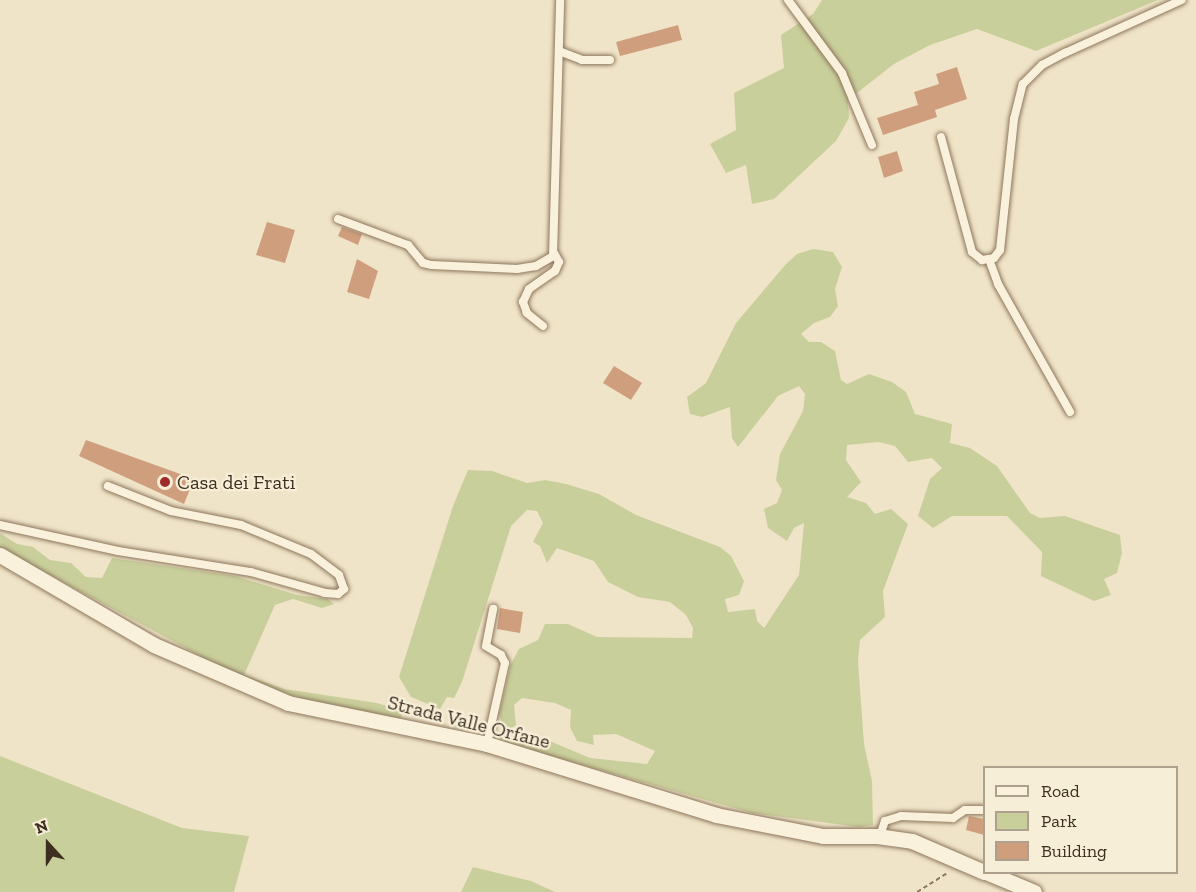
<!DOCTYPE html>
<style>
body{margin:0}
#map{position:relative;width:1196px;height:892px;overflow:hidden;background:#f0e4c8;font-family:"Zilla Slab",serif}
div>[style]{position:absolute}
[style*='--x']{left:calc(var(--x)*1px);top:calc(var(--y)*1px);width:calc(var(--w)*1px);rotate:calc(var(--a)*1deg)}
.green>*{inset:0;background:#c9cf9b}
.building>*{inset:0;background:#cf9f7d}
.path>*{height:2px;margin-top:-1px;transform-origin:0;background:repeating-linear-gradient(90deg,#8d765c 0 4.5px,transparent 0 7.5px)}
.roads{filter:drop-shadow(0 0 2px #8d765c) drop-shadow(0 0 2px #8d765c)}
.service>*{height:8px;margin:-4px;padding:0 4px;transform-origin:4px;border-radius:4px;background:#faf1dc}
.minor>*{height:15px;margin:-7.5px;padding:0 7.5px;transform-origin:7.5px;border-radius:7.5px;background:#faf1dc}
.dots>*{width:16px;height:16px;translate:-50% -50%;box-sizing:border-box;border:3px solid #f7eed8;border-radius:50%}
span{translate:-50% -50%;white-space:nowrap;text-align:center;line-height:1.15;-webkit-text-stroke:4.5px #f7eed8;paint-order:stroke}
.poi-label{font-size:20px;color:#3d2e20}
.left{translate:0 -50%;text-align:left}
.street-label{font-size:20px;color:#3d2e20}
.legend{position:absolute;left:983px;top:766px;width:195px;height:108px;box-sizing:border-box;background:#f7eed8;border:2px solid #ada18e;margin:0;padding:8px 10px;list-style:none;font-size:18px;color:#3d2e20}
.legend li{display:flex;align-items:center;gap:12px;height:30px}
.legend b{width:30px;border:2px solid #ada18e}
.north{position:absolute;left:18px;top:814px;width:60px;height:60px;-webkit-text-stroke:4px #f7eed8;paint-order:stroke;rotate:339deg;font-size:16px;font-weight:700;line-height:24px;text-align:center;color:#3d2e20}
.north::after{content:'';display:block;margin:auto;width:21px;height:27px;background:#3d2e20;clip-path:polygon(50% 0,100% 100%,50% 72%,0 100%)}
</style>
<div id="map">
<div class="green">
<div style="clip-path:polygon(822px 0,1158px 0,1036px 51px,977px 29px,930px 45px,894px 64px,848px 100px,849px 118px,836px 141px,774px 199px,752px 204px,746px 165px,726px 173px,710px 144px,736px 130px,734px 93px,784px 68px,781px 35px,813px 14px)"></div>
<div style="clip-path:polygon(813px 249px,833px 252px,842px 267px,835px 289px,838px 306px,830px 317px,814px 323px,801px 334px,809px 342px,821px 342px,835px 351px,841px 380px,847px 384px,869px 374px,892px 382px,906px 392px,915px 414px,952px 424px,950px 443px,970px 448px,997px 466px,1030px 513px,1040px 518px,1065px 516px,1120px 535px,1122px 553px,1117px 573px,1104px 579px,1111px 595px,1094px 601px,1041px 576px,1042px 552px,1007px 516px,952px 516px,933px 528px,918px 516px,930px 479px,942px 468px,932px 458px,908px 462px,895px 446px,878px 442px,847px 445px,846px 460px,861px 482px,847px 497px,866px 503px,875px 514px,891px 509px,908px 524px,883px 591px,885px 617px,860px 640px,858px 661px,864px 744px,872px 781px,873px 825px,859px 827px,752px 813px,501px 742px,499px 734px,538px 736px,590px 758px,647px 764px,655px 751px,616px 734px,593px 735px,594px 745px,577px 741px,570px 727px,571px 710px,555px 703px,522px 698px,514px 705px,516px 725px,510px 729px,502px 726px,499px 714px,511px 664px,519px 649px,538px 640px,545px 624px,568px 624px,597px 637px,692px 638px,693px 628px,686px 615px,670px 602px,638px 597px,608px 582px,594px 561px,557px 548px,547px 563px,540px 546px,533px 542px,543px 523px,537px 511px,527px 510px,511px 526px,462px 682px,454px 698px,447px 697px,440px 709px,411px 697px,399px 677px,453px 506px,468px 470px,492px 471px,527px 483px,545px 480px,566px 484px,599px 494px,636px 515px,720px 547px,731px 556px,744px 581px,739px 595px,725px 599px,728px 612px,755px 609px,757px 621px,764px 628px,799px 575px,804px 523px,794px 528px,787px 541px,768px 528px,764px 509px,777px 503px,782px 490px,776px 480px,780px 454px,803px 411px,805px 394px,799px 386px,778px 396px,738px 447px,732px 438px,730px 407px,702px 417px,690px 414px,687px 397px,706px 383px,736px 323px,786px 264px,797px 254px)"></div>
<div style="clip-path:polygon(0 533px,17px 544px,33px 547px,50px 560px,71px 563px,86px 577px,102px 578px,112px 558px,235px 576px,297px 595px,328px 599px,334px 604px,322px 608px,293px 599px,275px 605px,244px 675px,285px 689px,377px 703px,393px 708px,402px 715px,400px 719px,306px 700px,245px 680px,0 548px)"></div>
<div style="clip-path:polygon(0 756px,182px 828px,249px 836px,234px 892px,0 892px)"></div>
<div style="clip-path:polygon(473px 867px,531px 881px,555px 892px,461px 892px)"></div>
</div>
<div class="building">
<div style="clip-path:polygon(678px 25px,682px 40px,620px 56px,616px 42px)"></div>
<div style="clip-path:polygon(957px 67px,967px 99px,935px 110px,937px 117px,883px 135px,877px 118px,918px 105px,914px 92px,939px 84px,936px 74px)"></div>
<div style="clip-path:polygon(897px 151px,903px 171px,884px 178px,878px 157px)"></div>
<div style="clip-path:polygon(267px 222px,295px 230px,285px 263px,256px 255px)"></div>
<div style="clip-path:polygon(342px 227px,362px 234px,358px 245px,338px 236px)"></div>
<div style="clip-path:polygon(357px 259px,378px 271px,369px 299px,347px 292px)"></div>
<div style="clip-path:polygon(614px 366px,642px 383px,631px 400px,603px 383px)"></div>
<div style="clip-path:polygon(86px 440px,194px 479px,184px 504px,79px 456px)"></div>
<div style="clip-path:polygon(500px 608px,523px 612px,520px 633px,497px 629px)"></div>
<div style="clip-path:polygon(969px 816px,984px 819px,984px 835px,966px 830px)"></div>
</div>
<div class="path">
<div style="--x:917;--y:892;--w:36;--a:-32"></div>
</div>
<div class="roads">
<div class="service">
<div style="--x:788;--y:0;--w:91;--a:53.5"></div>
<div style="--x:842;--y:73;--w:78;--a:67.4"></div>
<div style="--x:559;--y:51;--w:25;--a:21"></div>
<div style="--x:582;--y:60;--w:28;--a:0"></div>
<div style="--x:941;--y:137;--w:119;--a:74.9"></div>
<div style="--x:972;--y:252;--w:13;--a:39"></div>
<div style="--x:982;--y:260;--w:12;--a:-9"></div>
<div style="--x:994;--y:258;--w:10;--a:-53"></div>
<div style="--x:1000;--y:250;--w:132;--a:-83.9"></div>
<div style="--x:1014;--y:119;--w:36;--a:-76"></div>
<div style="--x:1023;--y:84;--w:27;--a:-45"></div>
<div style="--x:1042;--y:65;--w:26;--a:-28"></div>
<div style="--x:1065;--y:53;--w:128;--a:-24.4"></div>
<div style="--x:338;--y:219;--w:75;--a:20.4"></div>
<div style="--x:408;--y:245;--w:23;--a:50"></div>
<div style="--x:423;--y:263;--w:9;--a:13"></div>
<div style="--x:432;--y:265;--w:85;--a:2.7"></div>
<div style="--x:517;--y:269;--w:19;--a:-9"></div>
<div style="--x:536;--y:266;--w:20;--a:-30"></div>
<div style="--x:553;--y:256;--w:256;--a:-88.4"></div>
<div style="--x:989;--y:259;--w:27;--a:70"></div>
<div style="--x:998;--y:284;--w:147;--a:60.6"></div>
<div style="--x:543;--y:326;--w:21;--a:-141"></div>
<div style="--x:527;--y:313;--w:12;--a:-110"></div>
<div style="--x:523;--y:302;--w:14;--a:-65"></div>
<div style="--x:529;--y:289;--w:32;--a:-35"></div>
<div style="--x:555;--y:271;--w:10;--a:-66"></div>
<div style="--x:559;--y:262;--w:10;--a:-119"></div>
<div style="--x:0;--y:525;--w:121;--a:12.4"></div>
<div style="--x:118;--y:551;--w:135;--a:9"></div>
<div style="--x:251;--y:572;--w:77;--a:15.8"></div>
<div style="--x:325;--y:593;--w:13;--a:4"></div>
<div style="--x:338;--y:594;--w:8;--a:-40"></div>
<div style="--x:344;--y:589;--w:15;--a:-110"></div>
<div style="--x:339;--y:575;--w:35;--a:-143"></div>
<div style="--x:311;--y:554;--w:76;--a:-157.5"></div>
<div style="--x:241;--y:525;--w:71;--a:-168.7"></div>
<div style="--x:171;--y:511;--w:68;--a:-158.4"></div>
<div style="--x:487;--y:744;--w:83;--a:-77.5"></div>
<div style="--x:505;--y:663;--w:9;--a:-117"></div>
<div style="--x:501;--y:655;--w:17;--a:-149"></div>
<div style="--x:486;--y:646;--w:38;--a:-79"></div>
<div style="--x:880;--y:836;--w:16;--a:-72"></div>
<div style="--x:885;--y:821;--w:17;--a:-17"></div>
<div style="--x:901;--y:816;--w:52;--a:2.2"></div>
<div style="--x:953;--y:818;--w:14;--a:-34"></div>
<div style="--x:965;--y:810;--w:19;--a:0"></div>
</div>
<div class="minor">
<div style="--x:0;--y:555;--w:178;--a:30.3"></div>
<div style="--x:154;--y:645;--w:146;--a:23.4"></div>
<div style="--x:288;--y:703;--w:203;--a:11.6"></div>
<div style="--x:487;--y:744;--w:240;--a:17.2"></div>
<div style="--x:716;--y:815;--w:109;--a:11.1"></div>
<div style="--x:823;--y:836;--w:54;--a:0"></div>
<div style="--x:877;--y:836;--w:35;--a:8"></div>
<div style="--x:912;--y:841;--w:78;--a:23.3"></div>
<div style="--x:986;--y:872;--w:52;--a:22.6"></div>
</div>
</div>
<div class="dots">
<div style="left:165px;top:482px;background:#9e2a2b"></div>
</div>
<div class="poi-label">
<span class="left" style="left:177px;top:482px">Casa dei Frati</span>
</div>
<div class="street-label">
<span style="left:469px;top:722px;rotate:14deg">Strada Valle Orfane</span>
</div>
<ul class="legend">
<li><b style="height:8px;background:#faf1dc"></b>Road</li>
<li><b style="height:16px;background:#c9cf9b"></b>Park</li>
<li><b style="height:16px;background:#cf9f7d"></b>Building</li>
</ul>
<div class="north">N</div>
</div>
